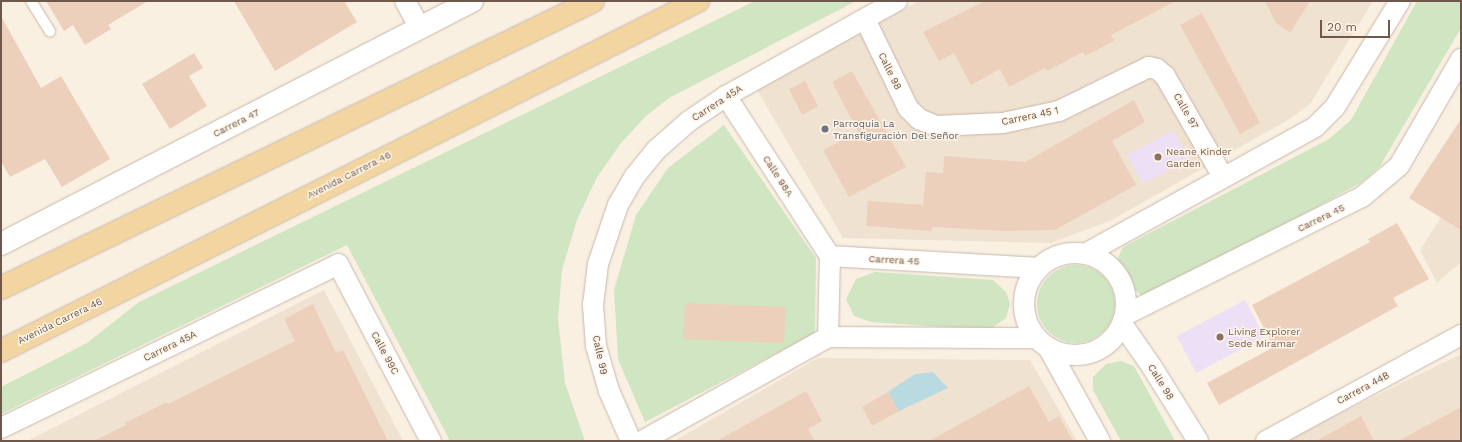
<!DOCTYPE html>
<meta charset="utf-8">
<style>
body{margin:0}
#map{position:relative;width:1462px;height:442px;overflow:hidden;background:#f9f0e2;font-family:"Work Sans",sans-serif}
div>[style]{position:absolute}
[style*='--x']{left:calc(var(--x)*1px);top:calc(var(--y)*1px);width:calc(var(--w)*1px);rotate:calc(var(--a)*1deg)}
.residential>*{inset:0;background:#f0e2d1}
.education>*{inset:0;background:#eddff5}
.green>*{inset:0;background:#d0e5c2}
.round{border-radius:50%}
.water>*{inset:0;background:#b9dae0}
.building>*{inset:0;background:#ecd0bc}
.roads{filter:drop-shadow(0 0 1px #c8b8aa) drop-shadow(0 0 1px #c8b8aa)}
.service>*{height:10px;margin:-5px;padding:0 5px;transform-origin:5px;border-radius:5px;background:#fff}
.minor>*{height:20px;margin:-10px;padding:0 10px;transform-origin:10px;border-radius:10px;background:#fff}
.minor>.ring{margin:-10px;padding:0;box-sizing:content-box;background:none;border:20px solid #fff;border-radius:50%}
.tertiary>*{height:22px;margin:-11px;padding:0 11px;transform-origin:11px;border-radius:11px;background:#fff}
.primary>*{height:22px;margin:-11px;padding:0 11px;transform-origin:11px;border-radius:11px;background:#f2d5a0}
.dots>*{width:11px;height:11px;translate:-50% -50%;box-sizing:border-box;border:2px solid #fdf4e7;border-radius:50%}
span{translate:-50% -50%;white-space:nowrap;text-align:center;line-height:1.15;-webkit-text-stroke:3px #fdf4e7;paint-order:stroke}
.street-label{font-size:10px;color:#6e584b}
.worship-label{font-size:10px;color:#5b616d}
.left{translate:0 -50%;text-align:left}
.education-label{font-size:10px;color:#785e54}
.frame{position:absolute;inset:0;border:2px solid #6e584b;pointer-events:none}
.scale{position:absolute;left:1320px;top:20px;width:70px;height:18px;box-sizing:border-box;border:2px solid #6e584b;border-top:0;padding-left:5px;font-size:12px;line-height:14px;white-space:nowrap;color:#6e584b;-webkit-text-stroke:3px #fdf4e7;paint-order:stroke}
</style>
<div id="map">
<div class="residential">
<div style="clip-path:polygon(919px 1px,1373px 1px,1310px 104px,1288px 120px,1112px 220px,1051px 243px,843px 238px,756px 88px)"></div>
<div style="clip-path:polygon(1461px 186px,1461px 262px,1437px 283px,1420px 250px)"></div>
<div style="clip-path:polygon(324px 290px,403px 441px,27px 441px)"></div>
<div style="clip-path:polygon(1461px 354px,1461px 441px,1288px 441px,1314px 426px)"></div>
<div style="clip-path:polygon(818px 358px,1030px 360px,1077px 441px,674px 441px)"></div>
</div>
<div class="education">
<div style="clip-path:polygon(1173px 130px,1189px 159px,1143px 184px,1127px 155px)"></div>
<div style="clip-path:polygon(1245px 300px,1264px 337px,1196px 373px,1177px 336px)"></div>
</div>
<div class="green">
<div style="clip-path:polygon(755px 1px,856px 1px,669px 98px,646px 116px,621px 143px,596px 179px,577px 220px,562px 270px,558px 319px,565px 383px,585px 441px,450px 441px,347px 245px,1px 414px,1px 387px,87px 343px,139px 302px)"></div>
<div style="clip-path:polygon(1417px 1px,1461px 1px,1461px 28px,1380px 166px,1362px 182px,1155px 296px,1142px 296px,1125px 280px,1117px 260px,1123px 247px,1329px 139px,1351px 120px)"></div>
<div style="clip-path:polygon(724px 125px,816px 258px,815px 333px,645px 422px,618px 359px,614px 290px,636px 215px,668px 168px)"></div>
<div class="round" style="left:1037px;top:265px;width:78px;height:78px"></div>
<div style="clip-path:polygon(875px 272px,993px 280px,1006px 292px,1010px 304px,1006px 318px,989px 330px,871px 322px,854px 316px,846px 299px,856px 279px)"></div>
<div style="clip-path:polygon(1121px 361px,1134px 366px,1175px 441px,1121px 441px,1093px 390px,1093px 377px,1106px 364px)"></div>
</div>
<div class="water">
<div style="clip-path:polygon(933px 372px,948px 388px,899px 411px,888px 392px,915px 374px)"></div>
</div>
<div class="building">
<div style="clip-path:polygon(46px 1px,148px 1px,108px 25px,111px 29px,85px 45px,73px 25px,64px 31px)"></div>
<div style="clip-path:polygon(234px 1px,344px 1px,357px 22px,275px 71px)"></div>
<div style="clip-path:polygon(985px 1px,1176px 1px,1111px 35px,1114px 41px,1085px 56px,1083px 52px,1047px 71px,1045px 68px,1009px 87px,1000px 69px,971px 85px,954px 53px,939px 61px,923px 32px)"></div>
<div style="clip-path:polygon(1265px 1px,1310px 1px,1290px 33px,1276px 23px)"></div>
<div style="clip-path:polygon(1202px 13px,1260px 123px,1240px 134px,1180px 25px)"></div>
<div style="clip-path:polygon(1px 16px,41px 88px,61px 76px,110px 159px,62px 187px,45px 159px,10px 177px,1px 161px)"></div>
<div style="clip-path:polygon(194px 53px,203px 68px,189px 76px,207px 106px,170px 129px,142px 84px)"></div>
<div style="clip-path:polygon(852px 71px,906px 167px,849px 197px,823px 150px,858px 132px,832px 82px)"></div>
<div style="clip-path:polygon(805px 81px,818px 106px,802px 115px,789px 89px)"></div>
<div style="clip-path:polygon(1134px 100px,1145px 122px,1112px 141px,1136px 185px,1055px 230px,1006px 231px,932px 227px,932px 231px,866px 226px,868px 201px,923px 205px,926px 172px,943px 173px,944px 156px,1025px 162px)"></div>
<div style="clip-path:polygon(1461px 119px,1461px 230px,1409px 198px)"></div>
<div style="clip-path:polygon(1397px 223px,1429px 279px,1393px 298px,1398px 306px,1219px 405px,1207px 383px,1274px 347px,1252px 305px,1370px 242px,1368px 239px)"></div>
<div style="clip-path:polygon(685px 303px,786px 307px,784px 343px,683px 339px)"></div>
<div style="clip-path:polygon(313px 304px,336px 353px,343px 350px,388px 441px,94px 441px,126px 425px,125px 423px,167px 402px,168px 404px,295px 341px,284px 319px)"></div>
<div style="clip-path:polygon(1029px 386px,1049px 422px,1059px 416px,1073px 441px,929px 441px)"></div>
<div style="clip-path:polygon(806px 391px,822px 421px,808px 429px,815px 441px,717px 441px)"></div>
<div style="clip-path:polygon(888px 392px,899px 411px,872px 426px,862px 407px)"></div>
<div style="clip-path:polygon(1461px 407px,1461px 441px,1398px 441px)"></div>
<div style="clip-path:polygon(1361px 416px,1374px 441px,1316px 441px)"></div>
</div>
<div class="roads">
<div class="service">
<div style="--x:31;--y:1;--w:36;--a:58"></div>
</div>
<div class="minor">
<div style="--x:405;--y:1;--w:31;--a:61"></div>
<div style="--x:865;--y:19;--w:99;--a:64.2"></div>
<div style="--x:908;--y:108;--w:16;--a:45"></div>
<div style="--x:919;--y:119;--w:18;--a:22"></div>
<div style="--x:936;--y:126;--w:67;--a:-2.6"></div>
<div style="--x:1003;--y:123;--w:57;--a:-12.1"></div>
<div style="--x:1059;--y:111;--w:100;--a:-26.1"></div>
<div style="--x:1149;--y:67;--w:8;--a:14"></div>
<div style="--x:1157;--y:69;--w:11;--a:41"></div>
<div style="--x:1165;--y:76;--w:116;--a:60.1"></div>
<div style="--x:726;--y:96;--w:191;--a:57"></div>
<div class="ring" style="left:1024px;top:253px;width:82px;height:82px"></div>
<div style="--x:1085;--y:254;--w:263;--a:-28.9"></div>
<div style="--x:1315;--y:127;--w:28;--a:-45"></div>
<div style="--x:1335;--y:107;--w:124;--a:-58.5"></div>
<div style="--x:830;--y:256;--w:209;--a:3.3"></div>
<div style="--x:1125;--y:315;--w:265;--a:-26.5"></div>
<div style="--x:1362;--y:197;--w:48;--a:-40"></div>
<div style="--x:1399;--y:166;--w:124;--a:-59.9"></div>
<div style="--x:1122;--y:324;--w:52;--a:55.1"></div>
<div style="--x:1152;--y:367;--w:87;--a:58.1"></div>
<div style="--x:828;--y:337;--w:81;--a:-88.6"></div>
<div style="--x:1049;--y:349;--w:105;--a:61"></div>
<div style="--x:1;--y:428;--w:375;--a:-25.9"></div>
<div style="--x:338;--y:264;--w:200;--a:62.3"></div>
<div style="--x:631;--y:441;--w:55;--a:-113.7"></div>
<div style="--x:609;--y:391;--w:47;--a:-106.1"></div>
<div style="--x:596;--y:346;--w:41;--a:-94.2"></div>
<div style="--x:593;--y:305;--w:41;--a:-83"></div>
<div style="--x:598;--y:264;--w:62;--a:-71.3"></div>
<div style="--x:618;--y:205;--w:34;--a:-60"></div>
<div style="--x:635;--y:176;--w:33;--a:-51"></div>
<div style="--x:656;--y:150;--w:44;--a:-41.3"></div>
<div style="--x:689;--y:121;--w:45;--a:-34"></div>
<div style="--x:726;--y:96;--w:196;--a:-29.1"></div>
<div style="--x:642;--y:441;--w:213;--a:-29.2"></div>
<div style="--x:828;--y:337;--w:208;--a:0.3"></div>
<div style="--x:1266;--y:441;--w:222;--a:-28.5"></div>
</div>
<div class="tertiary">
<div style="--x:1;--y:244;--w:530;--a:-27.29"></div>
</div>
<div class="primary">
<div style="--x:1;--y:288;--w:658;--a:-25.86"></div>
<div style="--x:1;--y:351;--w:780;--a:-26.66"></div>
</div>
</div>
<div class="dots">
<div style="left:825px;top:129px;background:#6b7280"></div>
<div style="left:1158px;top:157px;background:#8d6e63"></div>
<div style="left:1220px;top:337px;background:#8d6e63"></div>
</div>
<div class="street-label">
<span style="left:890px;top:71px;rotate:64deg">Calle 98</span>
<span style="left:717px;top:103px;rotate:-33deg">Carrera 45A</span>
<span style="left:1186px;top:111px;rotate:60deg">Calle 97</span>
<span style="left:1030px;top:116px;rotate:-12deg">Carrera 45 1</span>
<span style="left:236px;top:123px;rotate:-27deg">Carrera 47</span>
<span style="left:349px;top:175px;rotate:-27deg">Avenida Carrera 46</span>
<span style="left:778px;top:176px;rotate:57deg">Calle 98A</span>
<span style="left:1321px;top:218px;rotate:-26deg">Carrera 45</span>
<span style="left:894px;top:260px;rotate:3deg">Carrera 45</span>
<span style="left:60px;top:321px;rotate:-26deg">Avenida Carrera 46</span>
<span style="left:170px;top:346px;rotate:-26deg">Carrera 45A</span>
<span style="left:385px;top:353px;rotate:62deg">Calle 99C</span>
<span style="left:600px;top:355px;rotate:78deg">Calle 99</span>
<span style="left:1161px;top:382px;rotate:58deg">Calle 98</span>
<span style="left:1363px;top:388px;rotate:-28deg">Carrera 44B</span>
</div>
<div class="worship-label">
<span class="left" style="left:833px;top:129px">Parroquia La<br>Transfiguración Del Señor</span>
</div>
<div class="education-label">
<span class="left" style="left:1166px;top:157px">Neane Kinder<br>Garden</span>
<span class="left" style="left:1228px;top:337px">Living Explorer<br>Sede Miramar</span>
</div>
<div class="frame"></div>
<div class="scale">20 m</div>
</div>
